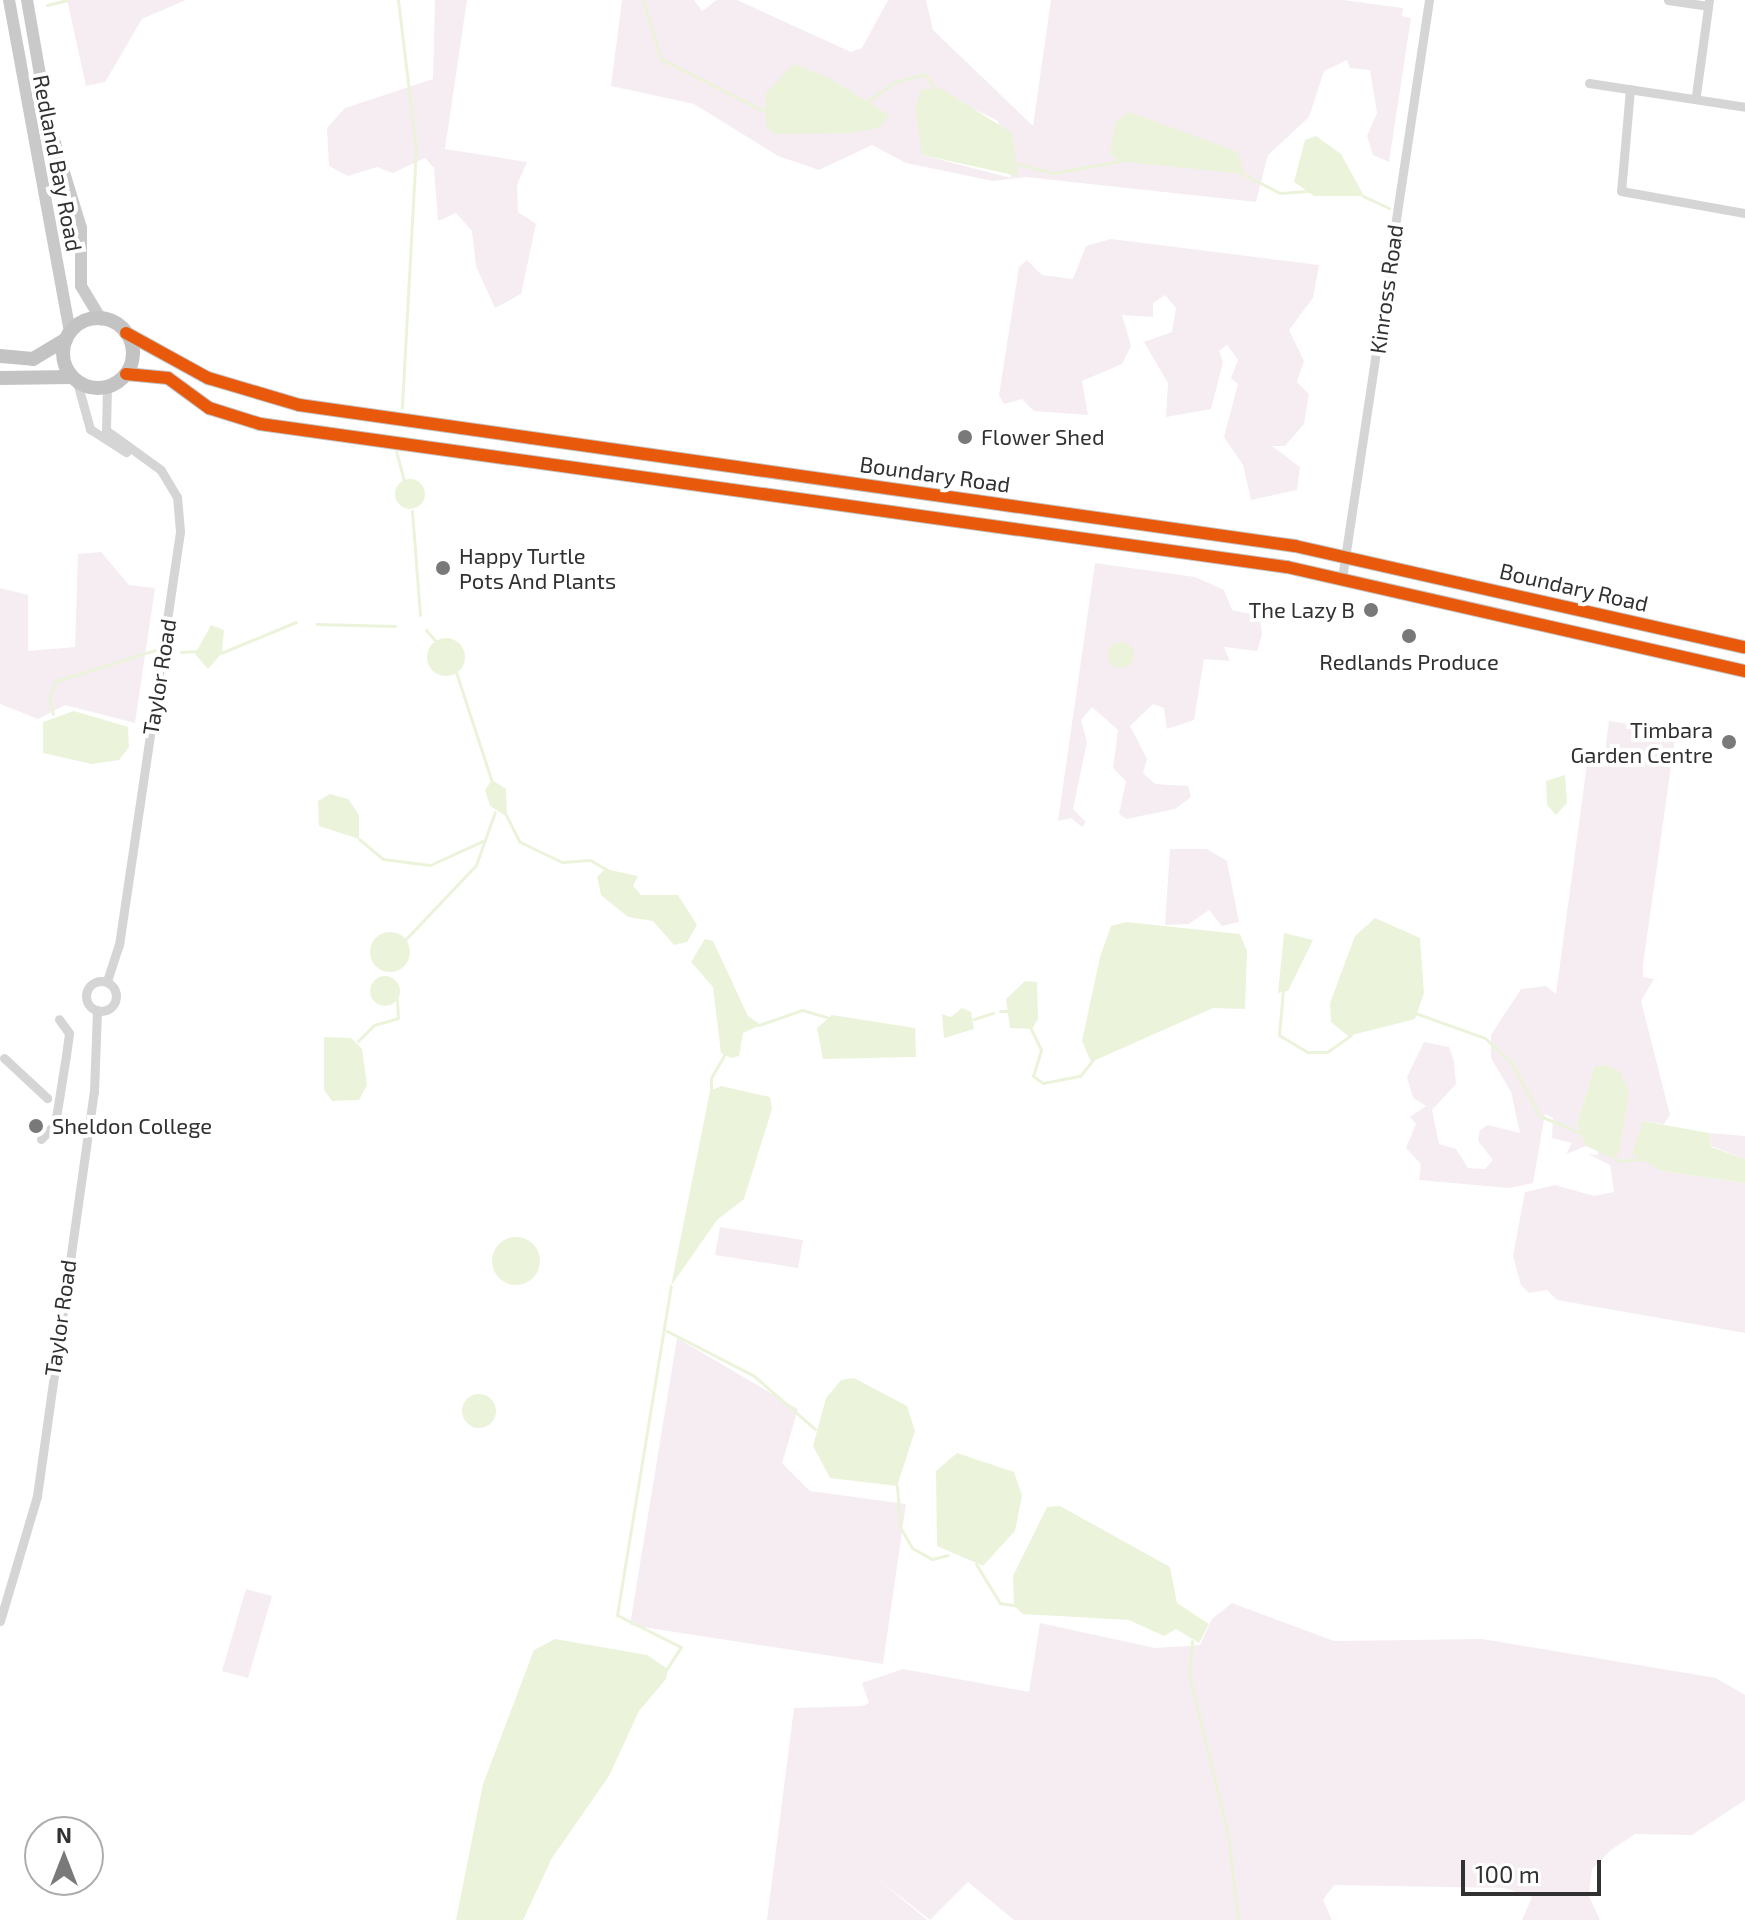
<!DOCTYPE html>
<style>
body{margin:0}
#map{position:relative;width:1745px;height:1920px;overflow:hidden;background:#fff;font-family:"Exo 2",sans-serif}
div>[style]{position:absolute}
[style*='--x']{left:calc(var(--x)*1px);top:calc(var(--y)*1px);width:calc(var(--w)*1px);rotate:calc(var(--a)*1deg)}
.green>*{inset:0;background:#f6edf2}
.water>*{inset:0;background:#ebf4da}
.round{border-radius:50%}
.stream>*{height:3px;margin:-1.5px;padding:0 1.5px;transform-origin:1.5px;border-radius:1.5px;background:#ebf4da}
.minor>*{height:9px;margin:-4.5px;padding:0 4.5px;transform-origin:4.5px;border-radius:4.5px;background:#d5d5d5}
.minor>.ring{margin:-4.5px;padding:0;box-sizing:content-box;background:none;border:9px solid #d5d5d5;border-radius:50%}
.major>*{height:12px;margin:-6px;padding:0 6px;transform-origin:6px;border-radius:6px;background:#c9c9c9}
.highway>*{height:14px;margin:-7px;padding:0 7px;transform-origin:7px;border-radius:7px;background:#c3c3c3}
.highway>.ring{margin:-7px;padding:0;box-sizing:content-box;background:none;border:14px solid #c3c3c3;border-radius:50%}
.cycleway>*{height:12px;margin:-6px;padding:0 6px;transform-origin:6px;border-radius:6px;background:#e8590c}
.dots>*{width:22px;height:22px;translate:-50% -50%;box-sizing:border-box;border:4px solid #fff;border-radius:50%}
span{translate:-50% -50%;white-space:nowrap;text-align:center;line-height:1.15;-webkit-text-stroke:8px #fff;paint-order:stroke}
.street-label{font-size:22px;color:#313131}
.poi-label{font-size:22px;color:#313131}
.left{translate:0 -50%;text-align:left}
.right{translate:-100% -50%;text-align:right}
.north{position:absolute;left:24px;top:1816px;width:80px;height:80px;box-sizing:border-box;background:#fff;border:2px solid #adadad;border-radius:50%;rotate:0deg;font-size:22px;font-weight:700;line-height:32px;text-align:center;color:#313131}
.north::after{content:'';display:block;margin:auto;width:28px;height:36px;background:#797979;clip-path:polygon(50% 0,100% 100%,50% 72%,0 100%)}
.scale{position:absolute;left:1461px;top:1860px;width:140px;height:36px;box-sizing:border-box;border:4px solid #313131;border-top:0;padding-left:10px;font-size:24px;line-height:28px;white-space:nowrap;color:#313131;-webkit-text-stroke:6px #fff;paint-order:stroke}
</style>
<div id="map">
<div class="green">
<div style="clip-path:polygon(67px 0,186px 0,142px 19px,105px 82px,86px 86px)"></div>
<div style="clip-path:polygon(435px 0,467px 0,445px 149px,527px 162px,517px 185px,518px 212px,536px 224px,521px 294px,495px 308px,476px 266px,472px 231px,456px 213px,438px 221px,434px 168px,425px 158px,393px 173px,377px 167px,348px 176px,329px 166px,327px 128px,345px 108px,433px 79px)"></div>
<div style="clip-path:polygon(evenodd,622px 0,694px 0,702px 11px,717px 0,737px 0,851px 52px,862px 48px,888px 0,926px 0,933px 30px,1033px 126px,1051px 0,1343px 0,1403px 8px,1402px 16px,1411px 18px,1389px 162px,1373px 155px,1367px 136px,1377px 113px,1370px 70px,1350px 68px,1347px 60px,1324px 71px,1309px 117px,1268px 155px,1256px 202px,1026px 177px,993px 181px,906px 163px,872px 145px,819px 170px,778px 156px,694px 104px,611px 86px,622px 0,970px 107px,998px 121px,1011px 178px,922px 155px,970px 107px)"></div>
<div style="clip-path:polygon(1111px 239px,1319px 265px,1313px 298px,1289px 330px,1304px 361px,1297px 382px,1309px 394px,1304px 424px,1285px 446px,1272px 446px,1300px 467px,1297px 490px,1251px 500px,1243px 465px,1224px 437px,1238px 384px,1231px 378px,1238px 360px,1227px 345px,1219px 351px,1223px 362px,1211px 409px,1166px 417px,1168px 383px,1144px 342px,1172px 332px,1176px 308px,1165px 295px,1153px 303px,1153px 317px,1122px 315px,1131px 346px,1122px 364px,1082px 381px,1088px 415px,1034px 411px,1022px 399px,1004px 404px,999px 395px,1019px 267px,1027px 260px,1042px 275px,1073px 279px,1086px 246px)"></div>
<div style="clip-path:polygon(101px 552px,129px 585px,155px 588px,135px 723px,65px 705px,38px 719px,0 704px,0 588px,28px 595px,28px 651px,75px 647px,78px 554px)"></div>
<div style="clip-path:polygon(1095px 563px,1195px 577px,1224px 590px,1232px 610px,1260px 616px,1262px 635px,1257px 651px,1224px 647px,1230px 661px,1204px 659px,1194px 720px,1167px 729px,1164px 708px,1153px 704px,1130px 726px,1147px 759px,1143px 773px,1155px 784px,1188px 786px,1191px 797px,1175px 809px,1126px 819px,1119px 814px,1126px 781px,1113px 768px,1118px 730px,1092px 707px,1081px 720px,1087px 742px,1073px 809px,1086px 822px,1082px 827px,1071px 818px,1058px 821px)"></div>
<div style="clip-path:polygon(1609px 721px,1676px 731px,1643px 965px,1643px 977px,1654px 979px,1641px 1001px,1670px 1115px,1664px 1124px,1643px 1121px,1662px 1171px,1745px 1183px,1745px 1333px,1557px 1300px,1547px 1290px,1529px 1293px,1521px 1285px,1513px 1256px,1525px 1192px,1555px 1185px,1594px 1196px,1614px 1192px,1610px 1165px,1588px 1154px,1598px 1155px,1594px 1067px,1577px 1124px,1586px 1146px,1566px 1154px,1572px 1143px,1552px 1138px,1553px 1118px,1545px 1114px,1533px 1183px,1509px 1188px,1419px 1180px,1421px 1164px,1406px 1148px,1416px 1124px,1410px 1117px,1426px 1106px,1413px 1098px,1407px 1077px,1424px 1042px,1449px 1047px,1454px 1061px,1456px 1084px,1432px 1110px,1439px 1144px,1456px 1149px,1468px 1168px,1485px 1169px,1493px 1160px,1478px 1141px,1480px 1130px,1488px 1125px,1520px 1133px,1511px 1092px,1491px 1058px,1491px 1035px,1521px 989px,1546px 986px,1556px 994px,1589px 749px,1605px 752px)"></div>
<div style="clip-path:polygon(1170px 849px,1207px 849px,1227px 861px,1239px 922px,1222px 926px,1209px 910px,1189px 924px,1165px 925px)"></div>
<div style="clip-path:polygon(1709px 1133px,1745px 1136px,1745px 1159px,1711px 1146px)"></div>
<div style="clip-path:polygon(720px 1227px,803px 1240px,798px 1268px,715px 1255px)"></div>
<div style="clip-path:polygon(677px 1338px,798px 1409px,782px 1463px,810px 1491px,906px 1504px,883px 1664px,630px 1625px)"></div>
<div style="clip-path:polygon(246px 1589px,272px 1596px,248px 1678px,222px 1671px)"></div>
<div style="clip-path:polygon(1232px 1603px,1334px 1641px,1482px 1639px,1716px 1678px,1745px 1695px,1745px 1800px,1692px 1835px,1635px 1834px,1611px 1850px,1592px 1869px,1589px 1896px,1600px 1920px,1522px 1920px,1532px 1897px,1504px 1888px,1334px 1885px,1323px 1900px,1332px 1920px,1014px 1920px,968px 1882px,930px 1920px,878px 1879px,927px 1920px,767px 1920px,794px 1708px,862px 1706px,869px 1703px,862px 1683px,903px 1669px,1029px 1692px,1040px 1623px,1155px 1648px,1200px 1645px,1212px 1619px)"></div>
</div>
<div class="water">
<div style="clip-path:polygon(794px 64px,829px 78px,889px 115px,880px 127px,854px 133px,774px 134px,766px 126px,765px 94px)"></div>
<div style="clip-path:polygon(922px 89px,942px 89px,1012px 133px,1018px 176px,922px 155px,915px 107px)"></div>
<div style="clip-path:polygon(1129px 112px,1238px 152px,1244px 174px,1118px 161px,1110px 153px,1116px 122px)"></div>
<div style="clip-path:polygon(1316px 136px,1341px 154px,1364px 196px,1314px 196px,1294px 182px,1305px 140px)"></div>
<div class="round" style="left:395px;top:479px;width:30px;height:30px"></div>
<div style="clip-path:polygon(211px 625px,224px 630px,222px 653px,208px 669px,195px 654px)"></div>
<div class="round" style="left:427px;top:638px;width:38px;height:38px"></div>
<div class="round" style="left:1108px;top:642px;width:26px;height:26px"></div>
<div style="clip-path:polygon(74px 711px,128px 727px,129px 747px,119px 760px,92px 764px,43px 753px,43px 722px)"></div>
<div style="clip-path:polygon(1565px 775px,1567px 803px,1556px 815px,1547px 805px,1546px 781px)"></div>
<div style="clip-path:polygon(492px 780px,506px 789px,507px 817px,490px 806px,485px 790px)"></div>
<div style="clip-path:polygon(330px 794px,348px 799px,359px 815px,359px 839px,319px 826px,318px 801px)"></div>
<div style="clip-path:polygon(605px 869px,638px 876px,633px 886px,641px 895px,678px 895px,697px 925px,687px 942px,674px 945px,653px 921px,628px 917px,601px 895px,597px 877px)"></div>
<div style="clip-path:polygon(1375px 918px,1420px 938px,1424px 993px,1415px 1019px,1348px 1036px,1331px 1022px,1330px 1003px,1355px 936px)"></div>
<div style="clip-path:polygon(1126px 922px,1240px 934px,1247px 951px,1245px 1009px,1213px 1008px,1091px 1062px,1082px 1041px,1100px 957px,1111px 926px)"></div>
<div class="round" style="left:370px;top:932px;width:40px;height:40px"></div>
<div style="clip-path:polygon(1284px 933px,1313px 940px,1288px 991px,1278px 993px)"></div>
<div style="clip-path:polygon(705px 939px,713px 941px,748px 1016px,761px 1025px,743px 1033px,739px 1056px,731px 1058px,721px 1053px,713px 987px,691px 962px)"></div>
<div class="round" style="left:370px;top:976px;width:30px;height:30px"></div>
<div style="clip-path:polygon(1025px 981px,1037px 982px,1038px 1019px,1032px 1029px,1010px 1028px,1006px 999px)"></div>
<div style="clip-path:polygon(962px 1008px,971px 1012px,974px 1029px,944px 1038px,942px 1014px,951px 1017px)"></div>
<div style="clip-path:polygon(832px 1015px,915px 1028px,916px 1057px,823px 1059px,817px 1028px)"></div>
<div style="clip-path:polygon(324px 1037px,351px 1038px,362px 1049px,367px 1085px,359px 1100px,332px 1101px,324px 1090px)"></div>
<div style="clip-path:polygon(1606px 1065px,1620px 1072px,1629px 1091px,1619px 1153px,1610px 1157px,1586px 1146px,1577px 1124px,1594px 1067px)"></div>
<div style="clip-path:polygon(721px 1086px,770px 1097px,772px 1109px,744px 1199px,717px 1220px,671px 1286px,710px 1091px)"></div>
<div style="clip-path:polygon(1643px 1121px,1709px 1133px,1711px 1147px,1745px 1159px,1745px 1183px,1662px 1171px,1632px 1154px)"></div>
<div class="round" style="left:492px;top:1237px;width:48px;height:48px"></div>
<div style="clip-path:polygon(854px 1378px,907px 1406px,915px 1431px,897px 1486px,830px 1478px,813px 1446px,826px 1398px,841px 1380px)"></div>
<div class="round" style="left:462px;top:1394px;width:34px;height:34px"></div>
<div style="clip-path:polygon(957px 1453px,1014px 1472px,1022px 1496px,1015px 1531px,983px 1566px,937px 1546px,936px 1471px)"></div>
<div style="clip-path:polygon(1060px 1506px,1170px 1567px,1177px 1603px,1209px 1624px,1199px 1643px,1176px 1629px,1164px 1636px,1129px 1620px,1023px 1614px,1014px 1606px,1013px 1576px,1047px 1507px)"></div>
<div style="clip-path:polygon(555px 1639px,647px 1655px,668px 1669px,666px 1679px,639px 1711px,609px 1776px,552px 1858px,523px 1920px,456px 1920px,483px 1784px,534px 1650px)"></div>
</div>
<div class="stream">
<div style="--x:398;--y:0;--w:149;--a:83.1"></div>
<div style="--x:416;--y:148;--w:260;--a:93.1"></div>
<div style="--x:643;--y:0;--w:62;--a:73"></div>
<div style="--x:661;--y:59;--w:120;--a:26.8"></div>
<div style="--x:47;--y:5;--w:21;--a:-14"></div>
<div style="--x:867;--y:102;--w:34;--a:-36"></div>
<div style="--x:895;--y:82;--w:31;--a:-15"></div>
<div style="--x:925;--y:74;--w:18;--a:56"></div>
<div style="--x:1018;--y:164;--w:37;--a:14"></div>
<div style="--x:1054;--y:173;--w:67;--a:-10.3"></div>
<div style="--x:1241;--y:173;--w:44;--a:27.1"></div>
<div style="--x:1280;--y:193;--w:29;--a:-4"></div>
<div style="--x:1363;--y:196;--w:29;--a:25"></div>
<div style="--x:396;--y:451;--w:31;--a:75"></div>
<div style="--x:412;--y:511;--w:104;--a:85.6"></div>
<div style="--x:317;--y:624;--w:78;--a:1.5"></div>
<div style="--x:426;--y:630;--w:20;--a:49"></div>
<div style="--x:181;--y:652;--w:16;--a:-4"></div>
<div style="--x:221;--y:653;--w:81;--a:-22.5"></div>
<div style="--x:456;--y:672;--w:116;--a:71.9"></div>
<div style="--x:53;--y:714;--w:17;--a:-103"></div>
<div style="--x:49;--y:697;--w:17;--a:-66"></div>
<div style="--x:56;--y:681;--w:108;--a:-17.3"></div>
<div style="--x:506;--y:815;--w:30;--a:63"></div>
<div style="--x:520;--y:842;--w:47;--a:25.5"></div>
<div style="--x:562;--y:862;--w:28;--a:-4"></div>
<div style="--x:590;--y:860;--w:20;--a:30"></div>
<div style="--x:359;--y:839;--w:31;--a:40"></div>
<div style="--x:383;--y:859;--w:47;--a:7.3"></div>
<div style="--x:430;--y:865;--w:60;--a:-24.4"></div>
<div style="--x:405;--y:940;--w:103;--a:-46.6"></div>
<div style="--x:476;--y:865;--w:56;--a:-70.3"></div>
<div style="--x:1283;--y:990;--w:45;--a:95.1"></div>
<div style="--x:1279;--y:1035;--w:33;--a:31"></div>
<div style="--x:1307;--y:1052;--w:20;--a:0"></div>
<div style="--x:1327;--y:1052;--w:29;--a:-35"></div>
<div style="--x:1000;--y:1011;--w:8;--a:0"></div>
<div style="--x:1415;--y:1013;--w:74;--a:19.7"></div>
<div style="--x:1485;--y:1038;--w:35;--a:43"></div>
<div style="--x:1511;--y:1062;--w:61;--a:61.8"></div>
<div style="--x:1540;--y:1116;--w:44;--a:22.5"></div>
<div style="--x:974;--y:1019;--w:20;--a:-18"></div>
<div style="--x:759;--y:1025;--w:46;--a:-19.2"></div>
<div style="--x:802;--y:1010;--w:26;--a:16"></div>
<div style="--x:1030;--y:1027;--w:25;--a:64"></div>
<div style="--x:1041;--y:1050;--w:27;--a:107"></div>
<div style="--x:1033;--y:1076;--w:12;--a:35"></div>
<div style="--x:1043;--y:1083;--w:38;--a:-11"></div>
<div style="--x:1080;--y:1076;--w:21;--a:-51"></div>
<div style="--x:358;--y:1041;--w:23;--a:-45"></div>
<div style="--x:374;--y:1025;--w:25;--a:-16"></div>
<div style="--x:398;--y:1018;--w:18;--a:-93"></div>
<div style="--x:711;--y:1094;--w:16;--a:-90"></div>
<div style="--x:711;--y:1078;--w:28;--a:-60"></div>
<div style="--x:1610;--y:1153;--w:11;--a:45"></div>
<div style="--x:1618;--y:1161;--w:25;--a:-5"></div>
<div style="--x:667;--y:1331;--w:98;--a:27.3"></div>
<div style="--x:754;--y:1376;--w:81;--a:41"></div>
<div style="--x:897;--y:1486;--w:41;--a:85.8"></div>
<div style="--x:900;--y:1527;--w:24;--a:60"></div>
<div style="--x:912;--y:1548;--w:23;--a:29"></div>
<div style="--x:932;--y:1559;--w:16;--a:-14"></div>
<div style="--x:976;--y:1564;--w:46;--a:58.4"></div>
<div style="--x:1000;--y:1603;--w:18;--a:9"></div>
<div style="--x:1192;--y:1641;--w:34;--a:95"></div>
<div style="--x:1189;--y:1675;--w:164;--a:76.2"></div>
<div style="--x:1228;--y:1834;--w:87;--a:83.4"></div>
<div style="--x:666;--y:1670;--w:27;--a:-57"></div>
<div style="--x:681;--y:1647;--w:72;--a:-153.4"></div>
<div style="--x:617;--y:1615;--w:333;--a:-80.7"></div>
</div>
<div class="minor">
<div style="--x:1668;--y:0;--w:40;--a:8.5"></div>
<div style="--x:1589;--y:83;--w:158;--a:8.7"></div>
<div style="--x:1630;--y:89;--w:102;--a:95"></div>
<div style="--x:1621;--y:191;--w:126;--a:10.1"></div>
<div style="--x:1696;--y:95;--w:96;--a:-82.2"></div>
<div style="--x:77;--y:382;--w:49;--a:74.5"></div>
<div style="--x:90;--y:429;--w:43;--a:32.6"></div>
<div style="--x:1342;--y:578;--w:585;--a:-81.44"></div>
<div style="--x:107;--y:981;--w:38;--a:-72"></div>
<div style="--x:119;--y:945;--w:418;--a:-81.6"></div>
<div style="--x:180;--y:531;--w:34;--a:-95"></div>
<div style="--x:177;--y:497;--w:31;--a:-121"></div>
<div style="--x:161;--y:470;--w:68;--a:-144"></div>
<div style="--x:106;--y:430;--w:43;--a:-88.7"></div>
<div class="ring" style="left:86px;top:981px;width:21px;height:21px"></div>
<div style="--x:4;--y:1058;--w:59;--a:42.9"></div>
<div style="--x:41;--y:1139;--w:21;--a:-47"></div>
<div style="--x:55;--y:1124;--w:70;--a:-80.9"></div>
<div style="--x:66;--y:1055;--w:22;--a:-82"></div>
<div style="--x:69;--y:1033;--w:17;--a:-126"></div>
<div style="--x:0;--y:1621;--w:130;--a:-73.5"></div>
<div style="--x:37;--y:1496;--w:408;--a:-82"></div>
<div style="--x:94;--y:1092;--w:82;--a:-87.9"></div>
</div>
<div class="major">
<div style="--x:9;--y:0;--w:339;--a:79.6"></div>
<div style="--x:27;--y:0;--w:122;--a:80.1"></div>
<div style="--x:48;--y:120;--w:113;--a:73"></div>
<div style="--x:81;--y:228;--w:58;--a:90"></div>
<div style="--x:81;--y:286;--w:39;--a:59"></div>
</div>
<div class="highway">
<div class="ring" style="left:63px;top:318px;width:56px;height:56px"></div>
<div style="--x:126;--y:333;--w:94;--a:28.8"></div>
<div style="--x:208;--y:378;--w:95;--a:16.5"></div>
<div style="--x:299;--y:405;--w:1006;--a:8.06"></div>
<div style="--x:1295;--y:546;--w:461;--a:12.7"></div>
<div style="--x:0;--y:356;--w:33;--a:5"></div>
<div style="--x:33;--y:359;--w:39;--a:-31"></div>
<div style="--x:126;--y:374;--w:42;--a:5.4"></div>
<div style="--x:168;--y:378;--w:51;--a:36.2"></div>
<div style="--x:209;--y:408;--w:53;--a:17.4"></div>
<div style="--x:260;--y:424;--w:1037;--a:7.93"></div>
<div style="--x:1287;--y:567;--w:470;--a:12.8"></div>
<div style="--x:0;--y:378;--w:72;--a:-0.8"></div>
</div>
<div class="cycleway">
<div style="--x:126;--y:333;--w:94;--a:28.8"></div>
<div style="--x:208;--y:378;--w:95;--a:16.5"></div>
<div style="--x:299;--y:405;--w:1006;--a:8.06"></div>
<div style="--x:1295;--y:546;--w:461;--a:12.7"></div>
<div style="--x:126;--y:374;--w:42;--a:5.4"></div>
<div style="--x:168;--y:378;--w:51;--a:36.2"></div>
<div style="--x:209;--y:408;--w:53;--a:17.4"></div>
<div style="--x:260;--y:424;--w:1037;--a:7.93"></div>
<div style="--x:1287;--y:567;--w:470;--a:12.8"></div>
</div>
<div class="dots">
<div style="left:965px;top:437px;background:#797979"></div>
<div style="left:443px;top:568px;background:#797979"></div>
<div style="left:1371px;top:610px;background:#797979"></div>
<div style="left:1409px;top:636px;background:#797979"></div>
<div style="left:1729px;top:742px;background:#797979"></div>
<div style="left:36px;top:1126px;background:#797979"></div>
</div>
<div class="street-label">
<span style="left:58px;top:163px;rotate:79deg">Redland Bay Road</span>
<span style="left:1386px;top:289px;rotate:-82deg">Kinross Road</span>
<span style="left:935px;top:474px;rotate:8deg">Boundary Road</span>
<span style="left:1574px;top:587px;rotate:13deg">Boundary Road</span>
<span style="left:159px;top:677px;rotate:-81deg">Taylor Road</span>
<span style="left:60px;top:1318px;rotate:-82deg">Taylor Road</span>
</div>
<div class="poi-label">
<span class="left" style="left:981px;top:437px">Flower Shed</span>
<span class="left" style="left:459px;top:568px">Happy Turtle<br>Pots And Plants</span>
<span class="right" style="left:1355px;top:610px">The Lazy B</span>
<span style="left:1409px;top:662px">Redlands Produce</span>
<span class="right" style="left:1713px;top:742px">Timbara<br>Garden Centre</span>
<span class="left" style="left:52px;top:1126px">Sheldon College</span>
</div>
<div class="north">N</div>
<div class="scale">100 m</div>
</div>
